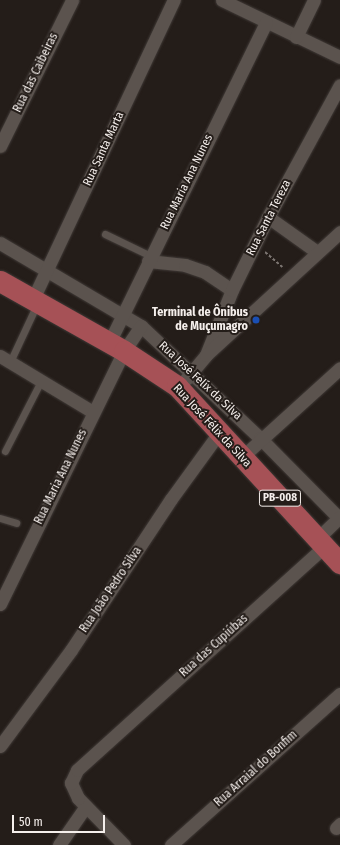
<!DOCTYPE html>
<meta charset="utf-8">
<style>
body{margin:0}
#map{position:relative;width:340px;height:845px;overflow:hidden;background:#241d19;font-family:"Fira Sans Condensed",sans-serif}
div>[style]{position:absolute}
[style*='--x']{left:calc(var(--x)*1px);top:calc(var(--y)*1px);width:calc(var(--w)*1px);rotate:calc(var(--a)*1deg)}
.path>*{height:2px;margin-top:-1px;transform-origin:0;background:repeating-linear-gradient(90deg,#7c7571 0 3px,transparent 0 5px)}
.roads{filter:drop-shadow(0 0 1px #403a37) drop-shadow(0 0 1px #403a37)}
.lane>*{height:7px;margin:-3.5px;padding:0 3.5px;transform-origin:3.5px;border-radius:3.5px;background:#5b534e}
.street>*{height:13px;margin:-6.5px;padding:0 6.5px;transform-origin:6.5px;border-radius:6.5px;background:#5b534e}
.primary>*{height:21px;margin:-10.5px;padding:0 10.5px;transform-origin:10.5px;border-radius:10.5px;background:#a65156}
.dots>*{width:11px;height:11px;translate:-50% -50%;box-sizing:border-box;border:2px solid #241d19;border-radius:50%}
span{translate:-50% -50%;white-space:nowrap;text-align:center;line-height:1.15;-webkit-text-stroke:4px #241d19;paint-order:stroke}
.shield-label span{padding:1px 3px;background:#241d19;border:1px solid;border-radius:3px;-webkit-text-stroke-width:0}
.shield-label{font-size:11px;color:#f5efec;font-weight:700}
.street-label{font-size:12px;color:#f5efec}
.poi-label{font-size:12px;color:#f5efec;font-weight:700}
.right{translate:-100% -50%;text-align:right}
.scale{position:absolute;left:12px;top:815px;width:93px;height:18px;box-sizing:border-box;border:2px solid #f5efec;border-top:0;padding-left:5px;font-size:12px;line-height:14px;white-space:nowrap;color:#f5efec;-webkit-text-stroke:3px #241d19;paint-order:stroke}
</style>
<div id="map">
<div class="path">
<div style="--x:265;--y:252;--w:23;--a:41"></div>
</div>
<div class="roads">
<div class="lane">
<div style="--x:105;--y:234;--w:51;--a:25.6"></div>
<div style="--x:10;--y:362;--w:64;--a:-65"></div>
<div style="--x:5;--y:451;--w:79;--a:-62.8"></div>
<div style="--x:0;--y:518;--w:17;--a:17"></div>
</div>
<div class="street">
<div style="--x:222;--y:0;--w:131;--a:25.8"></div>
<div style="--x:296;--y:37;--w:41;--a:-64.1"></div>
<div style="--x:0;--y:146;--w:163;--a:-63.7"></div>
<div style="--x:268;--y:217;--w:60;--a:35.5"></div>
<div style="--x:0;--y:243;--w:164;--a:30.5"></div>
<div style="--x:141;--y:326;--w:163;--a:43.3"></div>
<div style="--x:260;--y:438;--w:114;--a:45.4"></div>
<div style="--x:148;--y:261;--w:37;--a:6"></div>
<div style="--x:185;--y:265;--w:21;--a:19"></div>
<div style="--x:205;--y:272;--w:32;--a:34"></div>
<div style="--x:33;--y:299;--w:331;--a:-64.8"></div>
<div style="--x:109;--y:343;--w:357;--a:-63.9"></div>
<div style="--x:206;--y:355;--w:70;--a:-68.2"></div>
<div style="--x:232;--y:290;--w:81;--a:-63.7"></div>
<div style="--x:268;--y:217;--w:150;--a:-61.4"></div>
<div style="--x:0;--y:356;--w:109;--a:31.1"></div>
<div style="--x:186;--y:379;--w:31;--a:-50"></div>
<div style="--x:206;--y:355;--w:182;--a:-42.5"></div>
<div style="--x:242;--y:457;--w:132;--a:-42.2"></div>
<div style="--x:318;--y:538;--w:30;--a:-44"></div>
<div style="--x:0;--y:604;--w:282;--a:-63.9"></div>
<div style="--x:124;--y:351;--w:30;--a:-56"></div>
<div style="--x:0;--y:746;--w:119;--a:-53.5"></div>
<div style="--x:71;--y:650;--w:181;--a:-56.5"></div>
<div style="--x:171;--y:499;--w:82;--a:-54"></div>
<div style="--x:336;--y:828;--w:6;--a:-45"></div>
<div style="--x:59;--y:845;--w:47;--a:-55.3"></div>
<div style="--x:124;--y:845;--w:66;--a:-134.4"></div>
<div style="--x:78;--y:798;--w:17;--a:-115"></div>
<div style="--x:71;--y:783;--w:14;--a:-65"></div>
<div style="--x:77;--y:770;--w:334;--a:-42.1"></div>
<div style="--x:171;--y:845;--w:227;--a:-41.8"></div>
</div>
<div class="primary">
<div style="--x:0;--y:281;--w:142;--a:29.4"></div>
<div style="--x:124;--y:351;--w:64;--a:33.4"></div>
<div style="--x:177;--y:386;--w:241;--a:47.4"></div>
</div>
</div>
<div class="dots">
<div style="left:256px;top:320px;background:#1a4fb4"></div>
</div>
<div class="shield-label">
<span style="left:280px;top:498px">PB-008</span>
</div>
<div class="street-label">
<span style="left:36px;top:73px;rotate:-64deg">Rua das Caibeiras</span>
<span style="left:104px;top:149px;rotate:-65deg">Rua Santa Marta</span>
<span style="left:187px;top:182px;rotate:-64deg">Rua Maria Ana Nunes</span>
<span style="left:269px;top:218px;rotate:-63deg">Rua Santa Tereza</span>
<span style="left:200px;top:381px;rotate:43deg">Rua José Felíx da Silva</span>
<span style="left:212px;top:426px;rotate:47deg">Rua José Félix da Silva</span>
<span style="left:61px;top:477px;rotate:-64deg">Rua Maria Ana Nunes</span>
<span style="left:111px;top:590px;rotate:-56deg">Rua João Pedro Silva</span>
<span style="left:214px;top:646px;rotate:-42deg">Rua das Cupiúbas</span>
<span style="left:256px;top:769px;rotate:-42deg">Rua Arraial do Bonfim</span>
</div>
<div class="poi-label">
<span class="right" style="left:248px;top:320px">Terminal de Ônibus<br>de Muçumagro</span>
</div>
<div class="scale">50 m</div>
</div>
